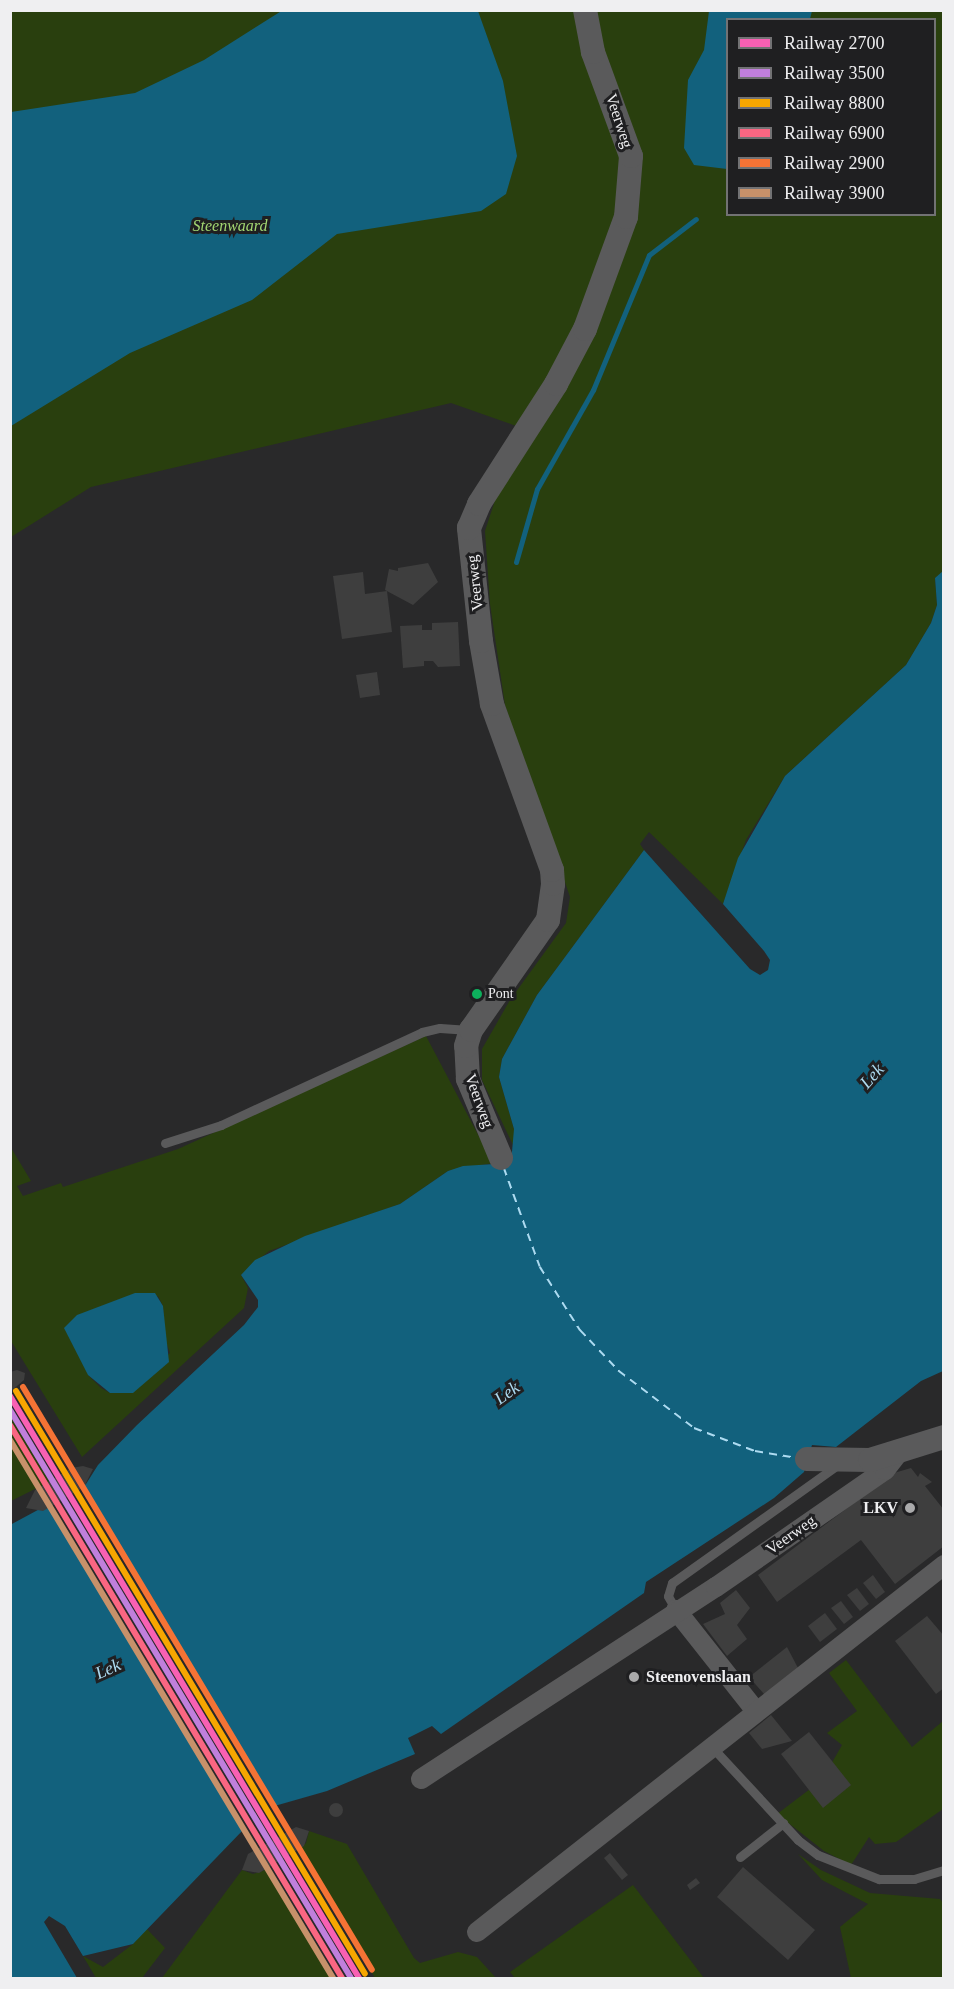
<!DOCTYPE html>
<style>
body{margin:0}
#map{position:relative;width:954px;height:1989px;overflow:hidden;background:#29292a;font-family:Georgia,serif}
div>[style]{position:absolute}
[style*='--x']{left:calc(var(--x)*1px);top:calc(var(--y)*1px);width:calc(var(--w)*1px);rotate:calc(var(--a)*1deg)}
.green>*{inset:0;background:#293f0e}
.water>*{inset:0;background:#12617d}
.pier>*{inset:0;background:#29292a}
.stream>*{height:5px;margin:-2.5px;padding:0 2.5px;transform-origin:2.5px;border-radius:2.5px;background:#12617d}
.ferry>*{height:1.5px;margin-top:-0.75px;transform-origin:0;background:repeating-linear-gradient(90deg,#addbf1 0 8px,transparent 0 14px)}
.building>*{inset:0;background:#3e3e3e}
.round{border-radius:50%}
.service>*{height:9px;margin:-4.5px;padding:0 4.5px;transform-origin:4.5px;border-radius:4.5px;background:#5a5a5b}
.minor>*{height:20px;margin:-10px;padding:0 10px;transform-origin:10px;border-radius:10px;background:#5a5a5b}
.tertiary>*{height:24px;margin:-12px;padding:0 12px;transform-origin:12px;border-radius:12px;background:#5a5a5b}
.rail-1>*{height:6px;margin:-3px;padding:0 3px;transform-origin:3px;border-radius:3px;background:#f860b3}
.rail-2>*{height:6px;margin:-3px;padding:0 3px;transform-origin:3px;border-radius:3px;background:#c07fdc}
.rail-3>*{height:6px;margin:-3px;padding:0 3px;transform-origin:3px;border-radius:3px;background:#f7a600}
.rail-4>*{height:6px;margin:-3px;padding:0 3px;transform-origin:3px;border-radius:3px;background:#fa6682}
.rail-5>*{height:6px;margin:-3px;padding:0 3px;transform-origin:3px;border-radius:3px;background:#f57335}
.rail-6>*{height:6px;margin:-3px;padding:0 3px;transform-origin:3px;border-radius:3px;background:#c7916a}
.dots>*{width:16px;height:16px;translate:-50% -50%;box-sizing:border-box;border:3px solid #1f1f21;border-radius:50%}
span{translate:-50% -50%;white-space:nowrap;text-align:center;line-height:1.15;-webkit-text-stroke:6px #1f1f21;paint-order:stroke}
.bus-label{font-size:14px;color:#efeff1}
.left{translate:0 -50%;text-align:left}
.street-label{font-size:16px;color:#efeff1}
.park-label{font-size:16px;color:#a2d672;font-style:italic}
.poi-label{font-size:16px;color:#efeff1;font-weight:700}
.right{translate:-100% -50%;text-align:right}
.water-label{font-size:18px;color:#addbf1;font-style:italic}
.frame{position:absolute;inset:0;border:12px solid #efeff1;pointer-events:none}
.legend{position:absolute;left:726px;top:18px;width:210px;height:198px;box-sizing:border-box;background:#1f1f21;border:2px solid #727274;margin:0;padding:8px 10px;list-style:none;font-size:18px;color:#efeff1}
.legend li{display:flex;align-items:center;gap:12px;height:30px}
.legend b{width:30px;border:2px solid #727274}
</style>
<div id="map">
<div class="green">
<div style="clip-path:polygon(evenodd,11px 11px,943px 11px,944px 571px,935px 578px,937px 605px,931px 623px,906px 665px,785px 776px,746px 840px,723px 904px,649px 832px,640px 844px,644px 850px,537px 995px,502px 1059px,499px 1077px,514px 1129px,514px 1147px,482px 1080px,482px 1049px,510px 1000px,566px 923px,570px 897px,505px 705px,490px 604px,485px 531px,519px 427px,451px 403px,91px 487px,11px 537px,11px 11px,728px 20px,934px 20px,934px 214px,728px 214px,728px 20px)"></div>
<div style="clip-path:polygon(evenodd,426px 1036px,493px 1163px,448px 1171px,400px 1204px,269px 1251px,241px 1275px,248px 1288px,244px 1308px,82px 1457px,11px 1341px,10px 1146px,31px 1181px,17px 1186px,23px 1196px,61px 1183px,63px 1187px,178px 1149px,426px 1036px,158px 1296px,163px 1306px,165px 1339px,170px 1353px,110px 1393px,101px 1388px,88px 1375px,158px 1296px)"></div>
<div style="clip-path:polygon(10px 1409px,55px 1479px,11px 1501px,10px 1501px)"></div>
<div style="clip-path:polygon(846px 1660px,912px 1747px,943px 1721px,943px 1809px,896px 1842px,875px 1844px,869px 1837px,851px 1865px,824px 1851px,777px 1814px,822px 1780px,842px 1745px,827px 1733px,857px 1711px,829px 1673px)"></div>
<div style="clip-path:polygon(309px 1831px,347px 1844px,414px 1958px,420px 1963px,458px 1952px,477px 1957px,496px 1978px,375px 1978px,297px 1851px,306px 1843px)"></div>
<div style="clip-path:polygon(798px 1854px,821px 1870px,870px 1893px,940px 1899px,944px 1904px,943px 1978px,851px 1978px,840px 1927px,868px 1904px,822px 1880px)"></div>
<div style="clip-path:polygon(242px 1870px,253px 1874px,265px 1870px,332px 1978px,162px 1978px)"></div>
<div style="clip-path:polygon(633px 1885px,704px 1978px,515px 1978px,510px 1972px)"></div>
<div style="clip-path:polygon(146px 1928px,165px 1948px,142px 1978px,96px 1978px,83px 1956px,103px 1967px,133px 1944px)"></div>
</div>
<div class="water">
<div style="clip-path:polygon(283px 10px,478px 11px,503px 81px,517px 156px,506px 194px,481px 211px,337px 234px,252px 300px,130px 353px,11px 426px,11px 112px,135px 93px,204px 60px)"></div>
<div style="clip-path:polygon(709px 11px,812px 11px,810px 19px,728px 20px,727px 169px,694px 165px,684px 148px,688px 80px,704px 50px)"></div>
<div style="clip-path:polygon(943px 571px,943px 1371px,921px 1381px,836px 1447px,812px 1445px,804px 1472px,774px 1498px,646px 1582px,644px 1593px,441px 1734px,432px 1726px,408px 1738px,415px 1754px,327px 1791px,271px 1807px,244px 1829px,133px 1944px,83px 1956px,65px 1926px,49px 1916px,44px 1922px,77px 1978px,11px 1978px,10px 1525px,86px 1484px,98px 1465px,137px 1425px,244px 1325px,258px 1307px,258px 1300px,241px 1275px,255px 1260px,305px 1236px,400px 1204px,448px 1171px,463px 1166px,511px 1163px,514px 1129px,499px 1077px,502px 1059px,537px 995px,644px 850px,750px 969px,760px 975px,768px 970px,770px 960px,764px 951px,723px 904px,738px 858px,785px 776px,906px 665px,931px 623px,937px 605px,935px 578px)"></div>
<div style="clip-path:polygon(135px 1293px,155px 1293px,163px 1306px,169px 1362px,133px 1393px,110px 1393px,88px 1375px,64px 1328px,77px 1315px)"></div>
</div>
<div class="pier">
<div style="clip-path:polygon(80px 1484px,274px 1809px,245px 1833px,47px 1502px)"></div>
</div>
<div class="stream">
<div style="--x:516;--y:562;--w:76;--a:-74"></div>
<div style="--x:537;--y:489;--w:114;--a:-60.5"></div>
<div style="--x:593;--y:390;--w:146;--a:-67.5"></div>
<div style="--x:649;--y:255;--w:59;--a:-37.5"></div>
</div>
<div class="ferry">
<div style="--x:504;--y:1168;--w:105;--a:70"></div>
<div style="--x:540;--y:1267;--w:75;--a:57.6"></div>
<div style="--x:580;--y:1330;--w:57;--a:46.4"></div>
<div style="--x:619;--y:1371;--w:94;--a:37.2"></div>
<div style="--x:694;--y:1428;--w:65;--a:20.7"></div>
<div style="--x:755;--y:1451;--w:43;--a:9.5"></div>
</div>
<div class="building">
<div style="clip-path:polygon(428px 563px,438px 582px,413px 605px,385px 590px,389px 569px,398px 571px,398px 568px)"></div>
<div style="clip-path:polygon(363px 572px,365px 594px,387px 591px,392px 632px,342px 639px,333px 576px)"></div>
<div style="clip-path:polygon(458px 622px,460px 666px,438px 667px,433px 661px,424px 661px,424px 666px,403px 668px,400px 626px,422px 625px,422px 630px,432px 630px,432px 623px)"></div>
<div style="clip-path:polygon(377px 672px,380px 695px,360px 698px,356px 675px)"></div>
<div style="clip-path:polygon(17px 1370px,25px 1373px,24px 1380px,10px 1392px,10px 1372px)"></div>
<div style="clip-path:polygon(83px 1466px,93px 1469px,84px 1487px,43px 1511px,26px 1508px,35px 1490px,71px 1468px)"></div>
<div style="clip-path:polygon(911px 1468px,918px 1477px,920px 1473px,932px 1482px,925px 1486px,944px 1510px,944px 1546px,895px 1584px,861px 1540px,777px 1602px,758px 1575px,894px 1473px)"></div>
<div style="clip-path:polygon(873px 1575px,885px 1592px,876px 1599px,863px 1583px)"></div>
<div style="clip-path:polygon(857px 1588px,869px 1604px,860px 1611px,847px 1595px)"></div>
<div style="clip-path:polygon(736px 1590px,750px 1608px,737px 1625px,747px 1639px,727px 1656px,703px 1624px,725px 1614px,720px 1603px)"></div>
<div style="clip-path:polygon(841px 1601px,853px 1617px,844px 1624px,831px 1608px)"></div>
<div style="clip-path:polygon(825px 1613px,837px 1629px,820px 1642px,808px 1626px)"></div>
<div style="clip-path:polygon(927px 1616px,944px 1636px,944px 1688px,936px 1694px,895px 1641px)"></div>
<div style="clip-path:polygon(787px 1647px,798px 1668px,765px 1695px,749px 1677px)"></div>
<div style="clip-path:polygon(771px 1715px,792px 1741px,762px 1749px,749px 1733px)"></div>
<div style="clip-path:polygon(809px 1732px,851px 1785px,823px 1808px,781px 1754px)"></div>
<div class="round" style="left:329px;top:1803px;width:14px;height:14px"></div>
<div style="clip-path:polygon(296px 1827px,309px 1831px,304px 1846px,259px 1873px,242px 1870px,248px 1854px)"></div>
<div style="clip-path:polygon(610px 1853px,628px 1875px,622px 1880px,604px 1858px)"></div>
<div style="clip-path:polygon(743px 1867px,815px 1930px,788px 1960px,717px 1897px)"></div>
<div style="clip-path:polygon(696px 1878px,700px 1883px,690px 1890px,687px 1885px)"></div>
</div>
<div class="service">
<div style="--x:165;--y:1143;--w:59;--a:-17.8"></div>
<div style="--x:221;--y:1125;--w:221;--a:-24.8"></div>
<div style="--x:422;--y:1032;--w:18;--a:-13"></div>
<div style="--x:440;--y:1028;--w:29;--a:4"></div>
<div style="--x:676;--y:1610;--w:16;--a:-120"></div>
<div style="--x:668;--y:1596;--w:14;--a:-73"></div>
<div style="--x:672;--y:1583;--w:206;--a:-35.5"></div>
<div style="--x:711;--y:1746;--w:128;--a:47.2"></div>
<div style="--x:798;--y:1840;--w:25;--a:37"></div>
<div style="--x:818;--y:1855;--w:66;--a:21.5"></div>
<div style="--x:879;--y:1879;--w:35;--a:0"></div>
<div style="--x:914;--y:1879;--w:31;--a:-17"></div>
<div style="--x:740;--y:1857;--w:55;--a:-38.3"></div>
</div>
<div class="minor">
<div style="--x:676;--y:1610;--w:127;--a:51.7"></div>
<div style="--x:421;--y:1779;--w:352;--a:-33.1"></div>
<div style="--x:716;--y:1587;--w:206;--a:-34.7"></div>
<div style="--x:885;--y:1470;--w:23;--a:-52"></div>
<div style="--x:477;--y:1932;--w:594;--a:-38.16"></div>
</div>
<div class="tertiary">
<div style="--x:501;--y:1158;--w:86;--a:-112.7"></div>
<div style="--x:468;--y:1079;--w:33;--a:-93"></div>
<div style="--x:466;--y:1046;--w:17;--a:-73"></div>
<div style="--x:471;--y:1030;--w:134;--a:-55"></div>
<div style="--x:548;--y:920;--w:36;--a:-82"></div>
<div style="--x:553;--y:884;--w:14;--a:-94"></div>
<div style="--x:552;--y:870;--w:177;--a:-109.9"></div>
<div style="--x:492;--y:704;--w:64;--a:-99.9"></div>
<div style="--x:481;--y:641;--w:114;--a:-96.1"></div>
<div style="--x:469;--y:528;--w:26;--a:-67"></div>
<div style="--x:479;--y:504;--w:143;--a:-57.3"></div>
<div style="--x:556;--y:384;--w:62;--a:-62.2"></div>
<div style="--x:585;--y:329;--w:119;--a:-69.9"></div>
<div style="--x:626;--y:217;--w:61;--a:-85.3"></div>
<div style="--x:631;--y:156;--w:111;--a:-110.1"></div>
<div style="--x:593;--y:52;--w:43;--a:-100.8"></div>
<div style="--x:807;--y:1459;--w:63;--a:0.9"></div>
<div style="--x:870;--y:1460;--w:77;--a:-17.3"></div>
</div>
<div class="rail-1">
<div style="--x:10;--y:1396;--w:679;--a:59.05"></div>
</div>
<div class="rail-2">
<div style="--x:10;--y:1410;--w:662;--a:59.02"></div>
</div>
<div class="rail-3">
<div style="--x:16;--y:1391;--w:679;--a:59.09"></div>
</div>
<div class="rail-4">
<div style="--x:10;--y:1425;--w:645;--a:59.02"></div>
</div>
<div class="rail-5">
<div style="--x:23;--y:1387;--w:679;--a:59.09"></div>
</div>
<div class="rail-6">
<div style="--x:10;--y:1440;--w:628;--a:59.02"></div>
</div>
<div class="dots">
<div style="left:477px;top:994px;background:#0daf5c"></div>
<div style="left:910px;top:1508px;background:#aaaaab"></div>
<div style="left:634px;top:1677px;background:#aaaaab"></div>
</div>
<div class="bus-label">
<span class="left" style="left:488px;top:994px">Pont</span>
</div>
<div class="street-label">
<span style="left:619px;top:121px;rotate:72deg">Veerweg</span>
<span style="left:475px;top:583px;rotate:-96deg">Veerweg</span>
<span style="left:479px;top:1101px;rotate:70deg">Veerweg</span>
<span style="left:791px;top:1535px;rotate:-35deg">Veerweg</span>
</div>
<div class="park-label">
<span style="left:230px;top:226px">Steenwaard</span>
</div>
<div class="poi-label">
<span class="right" style="left:898px;top:1508px">LKV</span>
<span class="left" style="left:646px;top:1677px">Steenovenslaan</span>
</div>
<div class="water-label">
<span style="left:872px;top:1076px;rotate:-48deg">Lek</span>
<span style="left:507px;top:1393px;rotate:-36deg">Lek</span>
<span style="left:108px;top:1669px;rotate:-24deg">Lek</span>
</div>
<div class="frame"></div>
<ul class="legend">
<li><b style="height:8px;background:#f860b3"></b>Railway 2700</li>
<li><b style="height:8px;background:#c07fdc"></b>Railway 3500</li>
<li><b style="height:8px;background:#f7a600"></b>Railway 8800</li>
<li><b style="height:8px;background:#fa6682"></b>Railway 6900</li>
<li><b style="height:8px;background:#f57335"></b>Railway 2900</li>
<li><b style="height:8px;background:#c7916a"></b>Railway 3900</li>
</ul>
</div>
